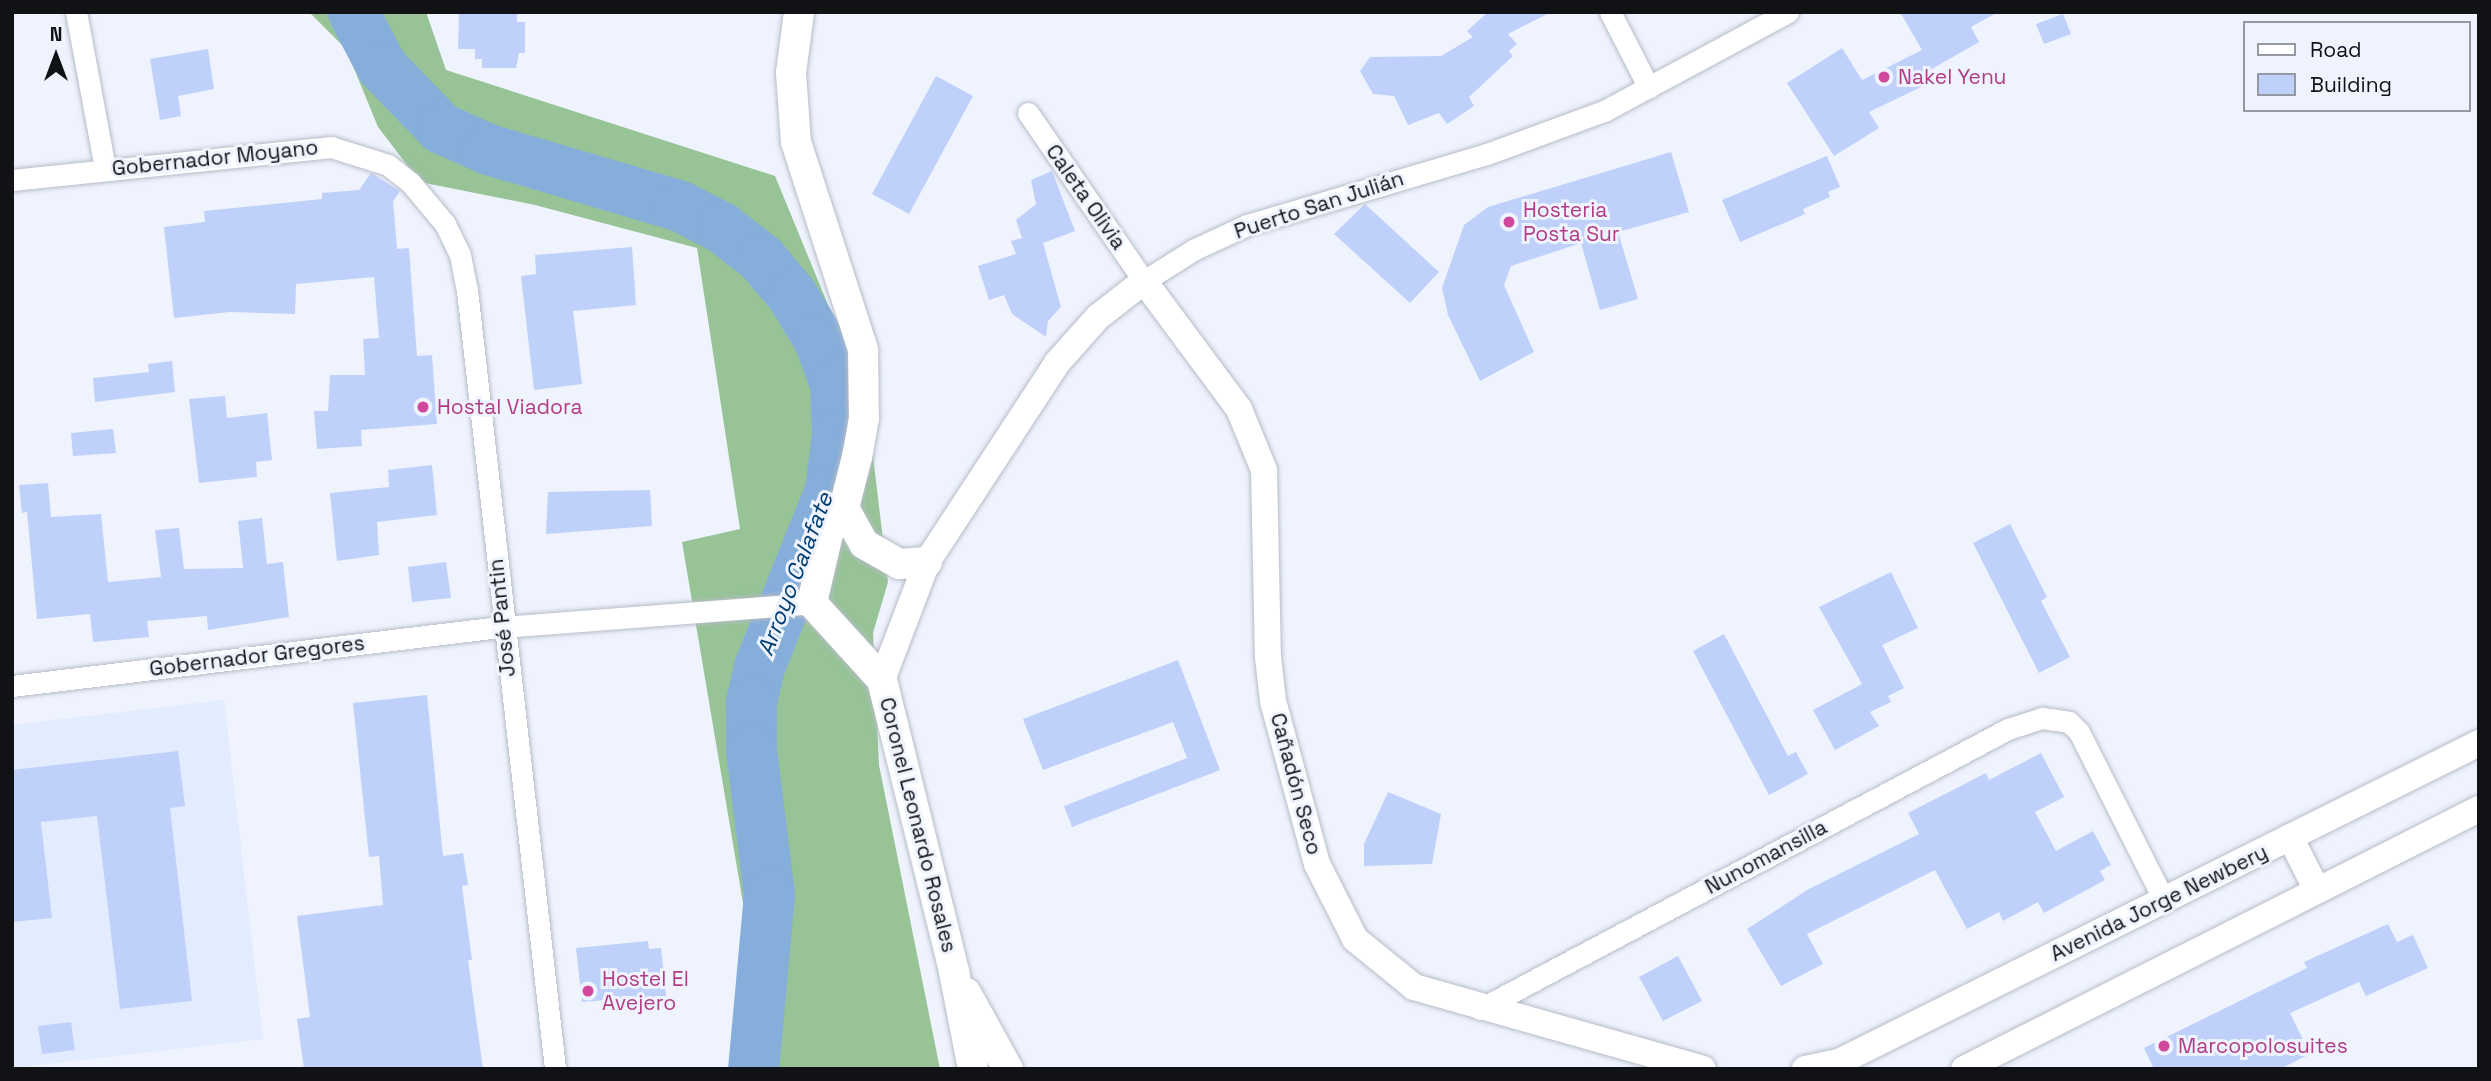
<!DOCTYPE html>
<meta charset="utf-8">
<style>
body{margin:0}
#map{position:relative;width:2491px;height:1081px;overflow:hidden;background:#eef3fe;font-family:"Space Grotesk",sans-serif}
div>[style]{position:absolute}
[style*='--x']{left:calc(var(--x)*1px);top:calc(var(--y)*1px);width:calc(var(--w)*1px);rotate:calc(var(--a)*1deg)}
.built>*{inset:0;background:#e3ebfe}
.forest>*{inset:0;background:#97c397}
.river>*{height:51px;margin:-25.5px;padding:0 25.5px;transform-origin:25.5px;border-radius:25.5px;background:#86aeda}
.building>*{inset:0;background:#bfd1fb}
.roads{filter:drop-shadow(0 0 2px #b7bcc7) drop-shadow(0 0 2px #b7bcc7)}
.minor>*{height:21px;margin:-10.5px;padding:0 10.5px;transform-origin:10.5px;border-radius:10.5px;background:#fff}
.tertiary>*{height:26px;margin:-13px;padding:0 13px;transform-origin:13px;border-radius:13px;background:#fff}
.secondary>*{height:30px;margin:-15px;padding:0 15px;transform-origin:15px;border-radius:15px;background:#fff}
.dots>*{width:19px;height:19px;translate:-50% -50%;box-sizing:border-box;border:4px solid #eef3fe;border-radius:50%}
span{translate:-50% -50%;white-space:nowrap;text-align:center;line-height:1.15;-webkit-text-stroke:6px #eef3fe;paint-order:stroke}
.hotel-label{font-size:21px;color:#b23c85}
.left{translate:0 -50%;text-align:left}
.street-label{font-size:21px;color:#101215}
.water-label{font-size:23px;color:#003d72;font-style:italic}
.frame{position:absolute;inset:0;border:14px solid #101215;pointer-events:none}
.legend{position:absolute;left:2243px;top:21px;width:228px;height:91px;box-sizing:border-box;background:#eef3fe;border:2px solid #9599a1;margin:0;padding:9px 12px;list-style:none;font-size:21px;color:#101215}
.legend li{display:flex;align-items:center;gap:14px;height:35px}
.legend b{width:35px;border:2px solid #9599a1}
.north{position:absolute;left:21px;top:21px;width:70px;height:70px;-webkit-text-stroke:5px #eef3fe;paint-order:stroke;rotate:0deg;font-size:19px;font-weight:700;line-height:28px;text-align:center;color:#101215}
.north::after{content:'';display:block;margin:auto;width:24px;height:32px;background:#101215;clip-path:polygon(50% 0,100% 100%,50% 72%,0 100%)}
</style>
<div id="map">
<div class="built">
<div style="clip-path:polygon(224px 700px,263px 1039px,12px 1068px,12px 725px)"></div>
</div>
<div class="forest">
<div style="clip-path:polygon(309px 12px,426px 12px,446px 70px,775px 176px,866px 397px,888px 582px,873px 633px,879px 765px,940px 1069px,732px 1069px,768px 1051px,682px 542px,740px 529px,697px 248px,535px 205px,420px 182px,378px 127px,346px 49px)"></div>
</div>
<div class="river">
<div style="--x:353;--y:12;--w:62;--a:62.2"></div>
<div style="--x:382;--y:67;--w:85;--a:46"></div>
<div style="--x:441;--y:128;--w:51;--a:24.1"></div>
<div style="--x:488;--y:149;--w:200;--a:16.5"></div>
<div style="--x:680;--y:206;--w:46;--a:27.1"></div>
<div style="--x:721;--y:227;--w:51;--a:37.8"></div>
<div style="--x:761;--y:258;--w:48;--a:50"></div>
<div style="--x:792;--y:295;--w:52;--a:59"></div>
<div style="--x:819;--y:340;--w:47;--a:70"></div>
<div style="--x:835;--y:384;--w:50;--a:87.7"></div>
<div style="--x:837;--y:434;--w:56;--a:97.1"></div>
<div style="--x:830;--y:490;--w:191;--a:111.9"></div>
<div style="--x:759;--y:667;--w:37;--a:103"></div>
<div style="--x:751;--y:703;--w:47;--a:90"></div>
<div style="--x:751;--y:750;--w:145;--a:82.9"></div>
<div style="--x:769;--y:894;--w:176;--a:95.2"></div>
</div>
<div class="building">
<div style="clip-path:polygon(459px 12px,517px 12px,517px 22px,525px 22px,525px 53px,519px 53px,516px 68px,482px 68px,482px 59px,475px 59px,475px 49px,458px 49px)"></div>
<div style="clip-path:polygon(1488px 12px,1551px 12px,1508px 34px,1517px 44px,1509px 51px,1513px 56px,1469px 97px,1474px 106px,1447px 124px,1439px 113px,1408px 125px,1394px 96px,1373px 94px,1360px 71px,1370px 57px,1441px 56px,1473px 37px,1467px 31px)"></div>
<div style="clip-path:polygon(1900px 12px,1998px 12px,1971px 27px,1979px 42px,1916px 78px,1921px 87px,1869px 112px,1879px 128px,1834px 156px,1787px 83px,1842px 48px,1862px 80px,1922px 50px)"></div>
<div style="clip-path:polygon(2063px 14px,2071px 34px,2044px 44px,2036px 24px)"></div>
<div style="clip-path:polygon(208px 49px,214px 89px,178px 96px,181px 116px,160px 120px,150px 59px)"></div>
<div style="clip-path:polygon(936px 76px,973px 96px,909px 214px,872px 194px)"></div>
<div style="clip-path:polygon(1671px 152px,1689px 212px,1618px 232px,1638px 299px,1600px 310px,1581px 243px,1511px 266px,1504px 285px,1534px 352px,1480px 381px,1448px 315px,1442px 288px,1464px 225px,1488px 207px)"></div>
<div style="clip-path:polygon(1827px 156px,1840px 187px,1828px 192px,1830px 197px,1803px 209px,1805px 214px,1740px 242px,1722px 200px)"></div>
<div style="clip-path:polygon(1052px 171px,1075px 231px,1043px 243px,1061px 307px,1048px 321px,1046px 337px,1012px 314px,1004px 295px,989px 300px,978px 266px,1016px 254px,1011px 241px,1022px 238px,1016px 220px,1036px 204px,1031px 180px)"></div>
<div style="clip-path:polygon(371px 173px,400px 191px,393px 201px,397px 249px,409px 248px,417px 356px,432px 355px,437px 424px,361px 430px,362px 446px,317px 449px,314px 411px,328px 411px,330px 375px,365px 375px,363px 339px,379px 338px,374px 277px,296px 284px,295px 314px,230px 312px,174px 318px,164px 227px,205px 222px,204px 211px,322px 199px,322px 193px,359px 190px)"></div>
<div style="clip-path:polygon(1365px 204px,1439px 272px,1410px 303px,1334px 234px)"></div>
<div style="clip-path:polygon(632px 247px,636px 305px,573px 311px,582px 384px,534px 390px,521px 276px,536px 274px,535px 255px)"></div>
<div style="clip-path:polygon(172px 361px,175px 392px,95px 402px,93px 378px,149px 372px,148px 364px)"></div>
<div style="clip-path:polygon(225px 396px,227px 418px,267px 413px,272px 460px,256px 462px,257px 477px,199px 483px,189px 399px)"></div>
<div style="clip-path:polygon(113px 429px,116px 453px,73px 456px,71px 433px)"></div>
<div style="clip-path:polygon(432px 465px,437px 515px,377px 522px,379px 555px,337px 561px,330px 493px,389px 487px,388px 470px)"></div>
<div style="clip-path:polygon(48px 483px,51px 517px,101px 514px,108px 582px,161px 577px,155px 530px,179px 528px,184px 569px,243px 568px,238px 521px,262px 518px,267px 564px,283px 562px,289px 617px,208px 630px,207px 616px,147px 621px,149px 637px,93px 642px,90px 614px,37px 619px,27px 512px,22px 513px,19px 485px)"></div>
<div style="clip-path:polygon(650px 490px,652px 526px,546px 534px,548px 492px)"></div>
<div style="clip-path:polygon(2010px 524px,2047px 597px,2041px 601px,2070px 657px,2039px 673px,1973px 543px)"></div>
<div style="clip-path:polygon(446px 562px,451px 598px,412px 602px,408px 567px)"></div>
<div style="clip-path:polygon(1891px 572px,1918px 628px,1882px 645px,1904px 688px,1888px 696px,1891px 702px,1870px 712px,1879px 726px,1835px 750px,1813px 710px,1862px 684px,1819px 607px)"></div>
<div style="clip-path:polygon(1724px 634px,1788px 756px,1796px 752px,1808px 774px,1769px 795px,1693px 651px)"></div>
<div style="clip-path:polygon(1178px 660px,1220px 770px,1072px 827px,1064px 806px,1187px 758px,1173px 722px,1043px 770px,1023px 719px)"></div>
<div style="clip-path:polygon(427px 695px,443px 856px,463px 853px,468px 885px,462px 886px,472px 960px,468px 960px,483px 1069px,304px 1069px,297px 1019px,310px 1017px,297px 916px,383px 905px,379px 856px,369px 857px,353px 703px)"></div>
<div style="clip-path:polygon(178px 751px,185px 806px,170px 808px,192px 1001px,120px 1009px,97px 816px,41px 822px,52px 918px,12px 922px,12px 770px)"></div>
<div style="clip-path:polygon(2041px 753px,2064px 797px,2035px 812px,2056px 851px,2093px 831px,2111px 865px,2100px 871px,2105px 880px,2044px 913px,2038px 902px,2003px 921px,1999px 912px,1967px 929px,1935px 870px,1807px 934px,1823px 964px,1781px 986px,1747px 929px,1809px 889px,1919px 834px,1908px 813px,1986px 773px,1989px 780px)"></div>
<div style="clip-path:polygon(1388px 792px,1441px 814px,1432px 864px,1364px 866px,1364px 844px)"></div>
<div style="clip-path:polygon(2388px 924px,2397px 942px,2413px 935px,2428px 968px,2366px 996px,2359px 982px,2290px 1013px,2310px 1054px,2280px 1069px,2154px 1069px,2144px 1048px,2307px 968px,2304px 962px)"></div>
<div style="clip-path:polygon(648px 941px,649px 949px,661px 948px,667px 1004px,620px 1009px,619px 999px,582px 1002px,576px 948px)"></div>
<div style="clip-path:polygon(1678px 956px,1702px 1001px,1663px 1021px,1639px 977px)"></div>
<div style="clip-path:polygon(71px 1022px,75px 1050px,42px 1054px,38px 1026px)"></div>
</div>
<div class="roads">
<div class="minor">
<div style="--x:76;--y:12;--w:160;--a:79.5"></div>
<div style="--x:1610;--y:12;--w:85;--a:62.8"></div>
<div style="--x:1028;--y:113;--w:204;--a:55.4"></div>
<div style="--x:1144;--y:281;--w:58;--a:-32.3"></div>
<div style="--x:1193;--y:250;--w:60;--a:-24.8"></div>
<div style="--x:1247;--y:225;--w:250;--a:-16.5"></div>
<div style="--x:1487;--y:154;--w:125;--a:-20.2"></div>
<div style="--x:1604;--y:111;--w:209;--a:-28.3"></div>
<div style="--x:12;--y:180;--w:321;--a:-5.9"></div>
<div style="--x:331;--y:147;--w:60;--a:17.5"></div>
<div style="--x:388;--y:165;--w:28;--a:38"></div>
<div style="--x:410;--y:182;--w:55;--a:50.2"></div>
<div style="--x:445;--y:224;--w:34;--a:64"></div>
<div style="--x:460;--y:255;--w:36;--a:79"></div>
<div style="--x:467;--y:290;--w:784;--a:83.55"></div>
<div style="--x:12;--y:686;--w:495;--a:-6.9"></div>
<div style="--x:503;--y:627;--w:310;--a:-4.4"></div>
<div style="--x:1480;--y:1009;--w:598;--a:-27.94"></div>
<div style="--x:2008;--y:729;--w:36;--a:-18"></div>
<div style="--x:2042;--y:718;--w:27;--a:8"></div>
<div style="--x:2069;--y:722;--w:14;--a:45"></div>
<div style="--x:2079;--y:732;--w:188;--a:63.2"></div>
</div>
<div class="tertiary">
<div style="--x:882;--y:680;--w:126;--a:-69.1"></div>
<div style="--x:927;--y:562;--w:238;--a:-56.8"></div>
<div style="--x:1057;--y:363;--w:62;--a:-48.3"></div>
<div style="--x:1098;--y:317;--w:58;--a:-38"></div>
<div style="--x:1144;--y:281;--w:159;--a:53.4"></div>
<div style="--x:1239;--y:409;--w:66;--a:67.7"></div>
<div style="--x:1264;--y:470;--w:187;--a:88.8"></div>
<div style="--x:1268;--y:657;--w:44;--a:83.5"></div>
<div style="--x:1273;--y:701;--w:169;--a:74.9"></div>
<div style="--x:1317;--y:864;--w:84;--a:63.1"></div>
<div style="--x:1355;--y:939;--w:76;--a:39.1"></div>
<div style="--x:1414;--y:987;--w:300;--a:15.8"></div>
<div style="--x:2290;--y:837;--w:59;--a:63"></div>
<div style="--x:1805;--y:1069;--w:35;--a:-12"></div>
<div style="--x:1839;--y:1062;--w:715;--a:-26.49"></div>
<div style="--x:1964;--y:1069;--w:577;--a:-26.79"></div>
</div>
<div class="secondary">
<div style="--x:799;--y:12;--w:62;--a:97.5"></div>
<div style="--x:791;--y:73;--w:69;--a:85.9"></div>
<div style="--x:796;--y:142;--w:219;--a:72.1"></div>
<div style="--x:863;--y:350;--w:68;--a:89.2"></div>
<div style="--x:864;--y:418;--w:40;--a:100"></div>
<div style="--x:857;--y:457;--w:53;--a:104.3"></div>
<div style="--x:844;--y:508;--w:31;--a:122"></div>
<div style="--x:828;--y:534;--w:71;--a:103.1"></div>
<div style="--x:812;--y:603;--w:104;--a:47.7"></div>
<div style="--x:882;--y:680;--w:301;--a:76.1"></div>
<div style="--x:954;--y:972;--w:99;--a:78.9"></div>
<div style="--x:844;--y:508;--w:41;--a:60.9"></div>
<div style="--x:864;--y:544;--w:40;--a:29.7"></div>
<div style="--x:899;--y:564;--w:28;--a:-4"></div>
<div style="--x:966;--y:993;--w:87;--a:61.1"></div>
</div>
</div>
<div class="dots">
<div style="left:1884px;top:77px;background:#d1479c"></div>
<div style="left:1509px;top:222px;background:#d1479c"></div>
<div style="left:423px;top:407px;background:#d1479c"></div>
<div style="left:588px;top:991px;background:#d1479c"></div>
<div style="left:2164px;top:1046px;background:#d1479c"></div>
</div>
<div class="hotel-label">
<span class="left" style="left:1898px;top:77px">Nakel Yenu</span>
<span class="left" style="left:1523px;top:222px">Hosteria<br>Posta Sur</span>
<span class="left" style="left:437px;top:407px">Hostal Viadora</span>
<span class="left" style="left:602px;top:991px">Hostel El<br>Avejero</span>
<span class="left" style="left:2178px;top:1046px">Marcopolosuites</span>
</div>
<div class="street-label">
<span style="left:215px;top:158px;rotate:-6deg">Gobernador Moyano</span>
<span style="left:1086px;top:197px;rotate:55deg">Caleta Olivia</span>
<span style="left:1319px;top:205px;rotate:-18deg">Puerto San Julián</span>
<span style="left:502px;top:618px;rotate:-96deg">José Pantin</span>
<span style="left:257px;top:656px;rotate:-7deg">Gobernador Gregores</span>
<span style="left:1296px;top:784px;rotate:75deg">Cañadón Seco</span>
<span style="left:918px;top:825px;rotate:76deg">Coronel Leonardo Rosales</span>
<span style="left:1766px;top:857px;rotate:-28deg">Nunomansilla</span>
<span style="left:2159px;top:903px;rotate:-26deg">Avenida Jorge Newbery</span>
</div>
<div class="water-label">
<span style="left:795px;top:574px;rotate:-69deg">Arroyo Calafate</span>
</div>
<div class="frame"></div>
<ul class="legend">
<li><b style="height:9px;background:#fff"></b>Road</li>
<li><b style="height:19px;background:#bfd1fb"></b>Building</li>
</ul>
<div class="north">N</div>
</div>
